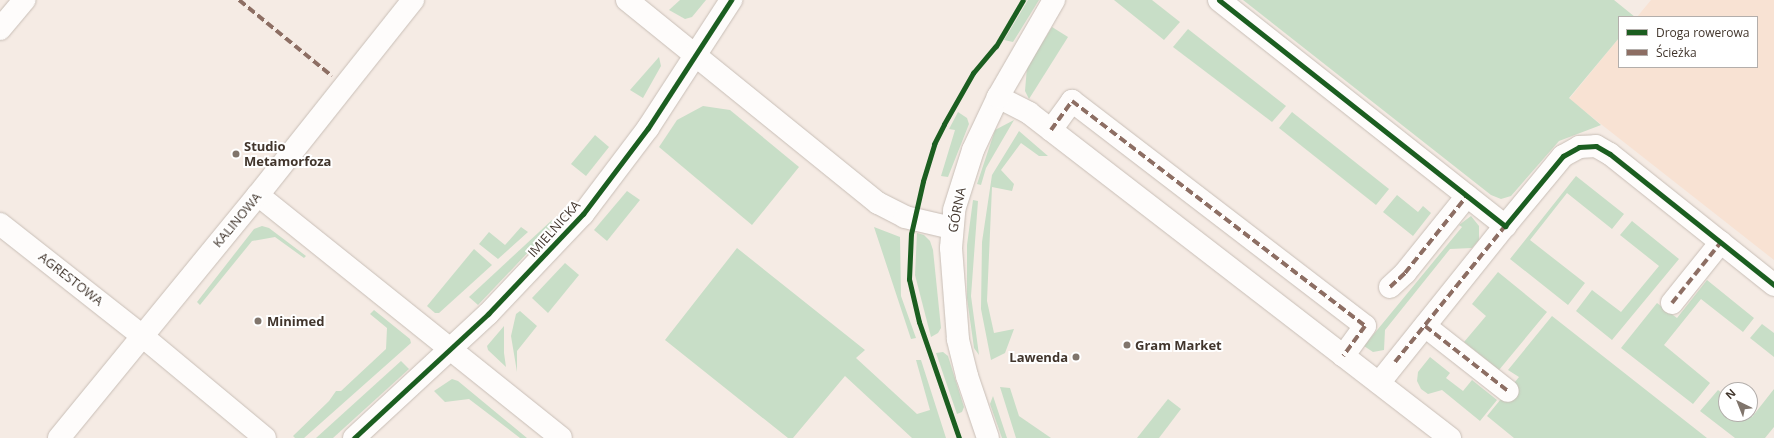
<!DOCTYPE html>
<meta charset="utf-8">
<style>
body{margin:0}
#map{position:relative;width:1774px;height:438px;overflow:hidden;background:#f5ebe4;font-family:"Open Sans",sans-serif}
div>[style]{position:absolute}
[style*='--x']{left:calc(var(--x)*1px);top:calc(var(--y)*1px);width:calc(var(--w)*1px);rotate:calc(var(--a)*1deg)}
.built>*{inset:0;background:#f8e2d3}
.green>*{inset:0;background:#c8dec7}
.roads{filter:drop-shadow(0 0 1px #c8beb6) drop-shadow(0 0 1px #c8beb6)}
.minor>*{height:22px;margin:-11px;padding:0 11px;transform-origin:11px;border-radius:11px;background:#fefcfb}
.quiet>*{height:4px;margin-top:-2px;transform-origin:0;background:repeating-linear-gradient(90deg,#8d6e63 0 8px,transparent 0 12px)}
.cycleway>*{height:5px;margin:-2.5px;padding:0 2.5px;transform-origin:2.5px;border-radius:2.5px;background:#1b5e20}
.dots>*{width:11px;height:11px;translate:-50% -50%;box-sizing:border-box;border:2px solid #fff;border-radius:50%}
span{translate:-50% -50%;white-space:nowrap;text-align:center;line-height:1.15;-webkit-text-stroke:4px #fff;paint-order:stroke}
.poi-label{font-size:13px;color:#41352c;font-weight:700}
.left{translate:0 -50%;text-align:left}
.right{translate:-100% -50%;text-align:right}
.street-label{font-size:13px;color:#41352c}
.legend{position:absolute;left:1618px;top:16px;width:140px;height:52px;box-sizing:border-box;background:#fff;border:1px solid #b3aeab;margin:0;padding:5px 7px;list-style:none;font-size:12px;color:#41352c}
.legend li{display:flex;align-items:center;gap:8px;height:20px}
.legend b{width:20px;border:1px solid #b3aeab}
.north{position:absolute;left:1718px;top:382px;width:40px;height:40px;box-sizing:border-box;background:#fff;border:1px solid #b3aeab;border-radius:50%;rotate:317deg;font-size:11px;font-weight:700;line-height:16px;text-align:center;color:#41352c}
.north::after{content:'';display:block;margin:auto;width:14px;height:18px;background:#80756c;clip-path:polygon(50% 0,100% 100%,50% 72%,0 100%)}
</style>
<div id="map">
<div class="built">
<div style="clip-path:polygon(1651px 0,1774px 0,1774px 260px,1569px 99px,1619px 38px,1619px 67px,1757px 67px,1757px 17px,1637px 17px)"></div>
</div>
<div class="green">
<div style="clip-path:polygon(680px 0,706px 0,692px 17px,685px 19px,669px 10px)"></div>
<div style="clip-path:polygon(1028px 0,1039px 0,1013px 42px,1004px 40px)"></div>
<div style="clip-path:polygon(1114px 0,1152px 0,1180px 22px,1164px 40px)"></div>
<div style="clip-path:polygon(1243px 0,1614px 0,1635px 17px,1619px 17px,1619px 38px,1569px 98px,1601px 125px,1559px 141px,1511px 196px,1501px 199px,1491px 195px)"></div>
<div style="clip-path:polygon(1052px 27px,1068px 37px,1029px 99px,1025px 91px,1027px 67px)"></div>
<div style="clip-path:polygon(1188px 29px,1286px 106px,1272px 122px,1173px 47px)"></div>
<div style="clip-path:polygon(659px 57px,661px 66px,643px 98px,630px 90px)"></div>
<div style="clip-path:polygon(703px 106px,730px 110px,799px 167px,752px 225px,659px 147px,677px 120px)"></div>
<div style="clip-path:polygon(958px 112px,967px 118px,969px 124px,948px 177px,941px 176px,955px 130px,949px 129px)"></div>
<div style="clip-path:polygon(1292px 112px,1389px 189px,1376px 205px,1279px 128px)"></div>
<div style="clip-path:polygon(1014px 120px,986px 168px,981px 185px,977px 184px,995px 130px)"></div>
<div style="clip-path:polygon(1019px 131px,1048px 156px,1039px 156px,1021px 143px,1001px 170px,1014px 184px,1012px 191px,992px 187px,987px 301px,994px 333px,1014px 329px,1005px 353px,991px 360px,981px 309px,982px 242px,992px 175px)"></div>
<div style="clip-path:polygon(595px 135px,609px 147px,586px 176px,571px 164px)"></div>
<div style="clip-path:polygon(1576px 176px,1624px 214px,1612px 229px,1567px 193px,1530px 240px,1585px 283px,1568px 305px,1510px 259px)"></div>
<div style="clip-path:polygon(627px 191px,640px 200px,607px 241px,594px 230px)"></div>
<div style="clip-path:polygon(1397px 195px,1418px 212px,1423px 206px,1431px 213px,1413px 236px,1383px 212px)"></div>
<div style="clip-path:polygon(973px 200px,978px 201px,971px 296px,979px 355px,974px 348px,967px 298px,967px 245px)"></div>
<div style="clip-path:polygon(1471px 216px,1479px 226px,1479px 240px,1472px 248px,1450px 249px,1385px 330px,1384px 350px,1373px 352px,1364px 346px,1462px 227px,1459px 225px)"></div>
<div style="clip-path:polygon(552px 220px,552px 227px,478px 305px,469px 297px)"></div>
<div style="clip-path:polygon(1632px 221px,1679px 259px,1612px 340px,1576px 311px,1592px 290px,1621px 312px,1659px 266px,1620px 235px)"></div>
<div style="clip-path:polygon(262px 226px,269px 228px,306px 256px,304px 258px,275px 237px,252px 241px,200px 305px,197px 302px,254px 229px)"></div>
<div style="clip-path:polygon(521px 227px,528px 232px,498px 259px,479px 244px,489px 232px,505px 245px)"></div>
<div style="clip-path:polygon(874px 227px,900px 237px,901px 296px,916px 338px,911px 339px)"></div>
<div style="clip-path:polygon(917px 233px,924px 235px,930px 241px,933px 250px,941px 328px,938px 333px,931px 337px,915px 275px)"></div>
<div style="clip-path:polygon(737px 248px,865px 350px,856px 358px,917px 414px,930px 410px,916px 360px,921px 360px,946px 438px,912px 438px,845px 376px,793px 438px,788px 438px,665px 340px)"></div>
<div style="clip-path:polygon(474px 249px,492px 265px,439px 313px,435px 313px,427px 306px)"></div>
<div style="clip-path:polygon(565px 263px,579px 275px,548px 313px,532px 298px)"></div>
<div style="clip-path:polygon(1498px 272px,1547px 312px,1499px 370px,1464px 342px,1486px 316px,1472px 304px)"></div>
<div style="clip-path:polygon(1707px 280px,1754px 318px,1743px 332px,1701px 299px,1664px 345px,1710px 383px,1693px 404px,1621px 348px,1657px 303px,1677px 318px)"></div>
<div style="clip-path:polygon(374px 310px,410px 339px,411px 343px,304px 438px,295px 438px,293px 436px,329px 401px,336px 391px,341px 391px,386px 349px,387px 328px,370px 314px)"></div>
<div style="clip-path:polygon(520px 311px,537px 326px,517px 351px,517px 372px,511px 336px,516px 314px)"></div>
<div style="clip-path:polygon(1552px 316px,1707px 438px,1514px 438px,1487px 416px,1519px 377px,1508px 370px)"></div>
<div style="clip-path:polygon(1762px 324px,1774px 333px,1774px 357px,1750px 338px)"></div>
<div style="clip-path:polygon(504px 326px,504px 353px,506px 367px,488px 350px,487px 346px)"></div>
<div style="clip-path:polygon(943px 352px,948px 356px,964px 407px,962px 412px,957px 414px,936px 353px)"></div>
<div style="clip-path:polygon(1430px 357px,1450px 373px,1446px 378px,1463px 391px,1472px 380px,1497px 400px,1480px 421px,1442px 390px,1428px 394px,1421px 389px,1417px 381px,1418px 372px)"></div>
<div style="clip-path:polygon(401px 361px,409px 369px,333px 438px,316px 438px)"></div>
<div style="clip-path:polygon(452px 379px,458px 381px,527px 438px,520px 438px,469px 399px,445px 402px,434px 391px)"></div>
<div style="clip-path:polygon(1000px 387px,1010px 388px,1019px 416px,1051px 438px,1016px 438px)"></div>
<div style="clip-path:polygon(1774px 389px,1774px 427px,1765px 438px,1735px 438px,1700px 411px,1718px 390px,1726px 396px,1726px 414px,1748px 414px,1752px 417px)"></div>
<div style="clip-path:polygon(993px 396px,1007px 438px,1002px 438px,990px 404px)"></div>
<div style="clip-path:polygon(1168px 399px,1181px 409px,1159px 438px,1137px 438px)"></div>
</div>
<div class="roads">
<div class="minor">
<div style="--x:627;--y:0;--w:323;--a:39"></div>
<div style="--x:878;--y:203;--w:30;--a:27"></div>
<div style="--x:905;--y:217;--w:48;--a:13.2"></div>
<div style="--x:1219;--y:0;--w:365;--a:38.3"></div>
<div style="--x:1505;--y:226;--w:91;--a:-50.4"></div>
<div style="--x:1563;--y:156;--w:18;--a:-29"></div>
<div style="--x:1579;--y:147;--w:17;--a:-3"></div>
<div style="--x:1596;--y:146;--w:16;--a:30"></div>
<div style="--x:1610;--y:154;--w:210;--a:38.6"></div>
<div style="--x:0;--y:29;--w:38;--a:-50"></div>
<div style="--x:998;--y:97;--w:35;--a:27"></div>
<div style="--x:1029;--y:113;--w:532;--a:37.67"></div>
<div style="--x:1051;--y:130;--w:36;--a:-54"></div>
<div style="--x:1072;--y:101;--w:369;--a:37.5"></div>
<div style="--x:1365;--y:326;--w:37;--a:126"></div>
<div style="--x:258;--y:195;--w:388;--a:38.7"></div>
<div style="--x:0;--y:224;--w:179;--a:38.2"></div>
<div style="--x:141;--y:335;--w:161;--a:39.7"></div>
<div style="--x:1390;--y:287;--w:21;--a:-43"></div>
<div style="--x:1405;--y:273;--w:99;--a:-51.2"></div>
<div style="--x:1672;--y:303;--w:78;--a:-51.2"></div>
<div style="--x:1425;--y:326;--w:105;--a:38.1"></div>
<div style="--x:1379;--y:383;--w:201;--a:-51.3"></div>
<div style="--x:59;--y:438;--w:314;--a:-50.7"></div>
<div style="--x:258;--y:195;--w:249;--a:-51.5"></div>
<div style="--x:354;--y:438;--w:183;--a:-42.8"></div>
<div style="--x:488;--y:314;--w:138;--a:-46.5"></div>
<div style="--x:583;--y:214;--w:108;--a:-52.9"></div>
<div style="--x:648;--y:128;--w:153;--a:-57"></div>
<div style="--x:988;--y:438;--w:65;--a:-108.7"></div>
<div style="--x:967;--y:376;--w:38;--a:-104"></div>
<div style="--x:958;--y:339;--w:91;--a:-94.4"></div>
<div style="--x:951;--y:248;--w:38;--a:-85"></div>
<div style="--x:954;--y:210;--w:63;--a:-72.4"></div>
<div style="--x:973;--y:150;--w:59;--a:-64.7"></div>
<div style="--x:998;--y:97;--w:112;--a:-60"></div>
</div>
</div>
<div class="quiet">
<div style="--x:239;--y:0;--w:120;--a:39.3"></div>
<div style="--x:1051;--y:130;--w:36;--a:-54"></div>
<div style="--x:1072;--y:101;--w:369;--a:37.5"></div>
<div style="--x:1365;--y:326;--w:37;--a:126"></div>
<div style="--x:1390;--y:287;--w:21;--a:-43"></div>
<div style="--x:1405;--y:273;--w:99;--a:-51.2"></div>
<div style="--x:1672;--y:303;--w:78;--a:-51.2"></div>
<div style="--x:1425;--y:326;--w:105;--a:38.1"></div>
<div style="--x:1395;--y:362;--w:175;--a:-51"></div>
</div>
<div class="cycleway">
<div style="--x:1219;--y:0;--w:365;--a:38.3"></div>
<div style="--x:1505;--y:226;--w:91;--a:-50.4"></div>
<div style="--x:1563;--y:156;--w:18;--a:-29"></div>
<div style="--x:1579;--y:147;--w:17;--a:-3"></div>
<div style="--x:1596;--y:146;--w:16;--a:30"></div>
<div style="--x:1610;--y:154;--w:210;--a:38.6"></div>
<div style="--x:354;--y:438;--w:183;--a:-42.8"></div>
<div style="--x:488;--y:314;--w:138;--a:-46.5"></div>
<div style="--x:583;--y:214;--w:108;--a:-52.9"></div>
<div style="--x:648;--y:128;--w:153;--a:-57"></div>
<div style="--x:959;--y:438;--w:123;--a:-109"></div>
<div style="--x:919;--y:322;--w:44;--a:-103.1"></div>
<div style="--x:909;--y:279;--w:45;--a:-87.5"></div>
<div style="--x:911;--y:234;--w:54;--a:-77.2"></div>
<div style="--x:923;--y:181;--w:39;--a:-73"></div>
<div style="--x:934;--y:144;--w:22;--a:-63"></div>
<div style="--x:944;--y:124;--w:59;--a:-60.4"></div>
<div style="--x:973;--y:73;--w:35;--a:-50"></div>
<div style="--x:996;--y:46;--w:53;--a:-59.6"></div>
</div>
<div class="dots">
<div style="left:236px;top:154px;background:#80756c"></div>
<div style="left:258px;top:321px;background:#80756c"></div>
<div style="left:1127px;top:345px;background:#80756c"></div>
<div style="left:1076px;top:357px;background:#80756c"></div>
</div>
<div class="poi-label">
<span class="left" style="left:244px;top:154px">Studio<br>Metamorfoza</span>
<span class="left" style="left:267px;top:321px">Minimed</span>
<span class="left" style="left:1135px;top:345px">Gram Market</span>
<span class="right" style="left:1068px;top:357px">Lawenda</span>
</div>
<div class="street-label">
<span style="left:957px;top:210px;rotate:-79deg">GÓRNA</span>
<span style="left:237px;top:220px;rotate:-50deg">KALINOWA</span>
<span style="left:554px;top:229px;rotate:-48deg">IMIELNICKA</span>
<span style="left:71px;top:279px;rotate:38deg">AGRESTOWA</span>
</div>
<ul class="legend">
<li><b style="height:5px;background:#1b5e20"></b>Droga rowerowa</li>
<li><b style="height:5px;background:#8d6e63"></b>Ścieżka</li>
</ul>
<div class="north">N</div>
</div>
